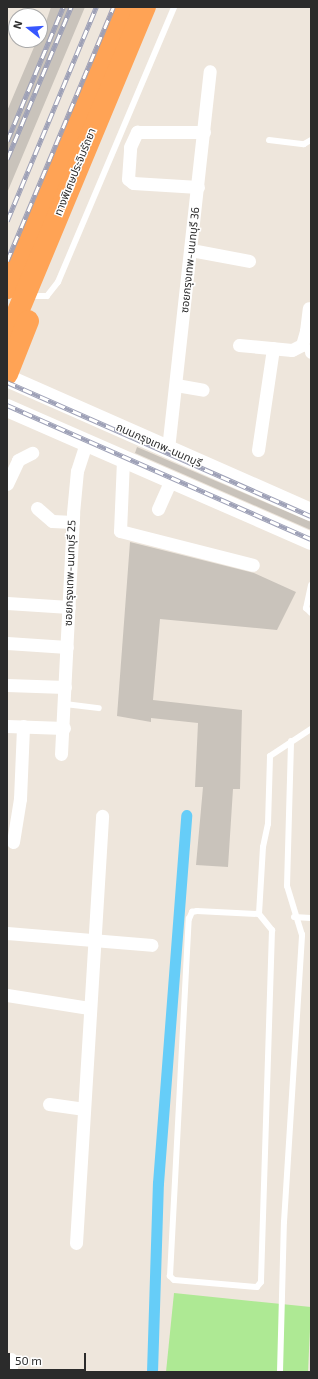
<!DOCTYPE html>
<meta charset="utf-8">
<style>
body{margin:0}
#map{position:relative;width:318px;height:1379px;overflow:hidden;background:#eee6dc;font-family:"Exo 2","Noto Sans Thai",sans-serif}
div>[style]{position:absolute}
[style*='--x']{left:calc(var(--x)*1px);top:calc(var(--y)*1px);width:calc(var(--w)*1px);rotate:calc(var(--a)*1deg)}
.green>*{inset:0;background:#aee994}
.canal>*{height:11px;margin:-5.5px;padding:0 5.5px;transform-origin:5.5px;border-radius:5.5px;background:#66cdf8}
.building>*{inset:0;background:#c9c3bb}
.service>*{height:6px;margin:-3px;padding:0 3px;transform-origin:3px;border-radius:3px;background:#fff}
.minor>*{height:13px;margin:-6.5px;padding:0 6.5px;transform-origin:6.5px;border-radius:6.5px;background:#fff}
.secondary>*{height:18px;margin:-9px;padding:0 9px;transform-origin:9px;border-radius:9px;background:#fff}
.motorway>*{height:22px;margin:-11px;padding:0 11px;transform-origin:11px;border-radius:11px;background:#ffa355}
.rail>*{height:4.5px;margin-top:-2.25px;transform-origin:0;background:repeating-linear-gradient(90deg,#fff 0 9px,#9ea1b7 0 18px);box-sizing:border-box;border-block:1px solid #9ea1b7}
span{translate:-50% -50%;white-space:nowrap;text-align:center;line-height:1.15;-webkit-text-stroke:3px #fff;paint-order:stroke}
.street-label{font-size:11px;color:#2b2b2b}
.frame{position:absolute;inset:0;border:8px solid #2b2b2b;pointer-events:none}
.north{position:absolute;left:8px;top:8px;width:40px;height:40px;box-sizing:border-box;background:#fff;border:1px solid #aaa;border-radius:50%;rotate:287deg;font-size:11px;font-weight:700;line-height:16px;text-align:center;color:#2b2b2b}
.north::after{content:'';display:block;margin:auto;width:14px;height:18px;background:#3757ff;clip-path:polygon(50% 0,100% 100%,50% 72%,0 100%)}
.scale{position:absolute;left:8px;top:1353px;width:78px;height:18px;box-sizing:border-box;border:2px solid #2b2b2b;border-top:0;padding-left:5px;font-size:12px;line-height:14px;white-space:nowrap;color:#2b2b2b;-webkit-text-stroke:3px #fff;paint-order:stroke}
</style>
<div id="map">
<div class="green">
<div style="clip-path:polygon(174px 1293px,311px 1307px,308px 1372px,166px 1372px)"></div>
</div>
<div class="canal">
<div style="--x:152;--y:1372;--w:189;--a:-88.2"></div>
<div style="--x:158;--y:1183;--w:369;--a:-85.6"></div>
</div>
<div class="building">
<div style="clip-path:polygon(51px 7px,85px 7px,7px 193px,7px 111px,37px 40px,40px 40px)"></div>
<div style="clip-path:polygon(137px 447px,311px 522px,311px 530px,135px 453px)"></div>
<div style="clip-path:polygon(130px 542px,254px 573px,296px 592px,277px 630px,160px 619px,153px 700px,242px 710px,240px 789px,233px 789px,228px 867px,196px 865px,203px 787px,195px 787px,198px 723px,151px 718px,151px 722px,117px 716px)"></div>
</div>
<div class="service">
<div style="--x:269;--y:140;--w:35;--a:7"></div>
<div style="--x:304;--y:144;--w:8;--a:-30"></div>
<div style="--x:33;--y:296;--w:14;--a:0"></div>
<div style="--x:47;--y:296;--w:18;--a:-52"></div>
<div style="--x:58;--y:282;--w:298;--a:-67.1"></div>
<div style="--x:311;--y:585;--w:24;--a:102"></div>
<div style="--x:306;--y:608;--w:7;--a:45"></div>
<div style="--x:65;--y:704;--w:34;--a:7"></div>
<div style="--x:197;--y:911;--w:62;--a:2.8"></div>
<div style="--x:259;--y:914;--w:21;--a:51"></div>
<div style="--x:272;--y:930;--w:352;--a:91.8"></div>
<div style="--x:261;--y:1282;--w:6;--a:129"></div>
<div style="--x:257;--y:1287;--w:83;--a:-175.2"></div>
<div style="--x:174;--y:1280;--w:6;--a:-135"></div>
<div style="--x:170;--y:1276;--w:358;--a:-87"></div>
<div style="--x:189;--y:919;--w:8;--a:-67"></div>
<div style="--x:192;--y:912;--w:5;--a:-11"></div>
<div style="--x:259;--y:914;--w:67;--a:-86.6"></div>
<div style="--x:263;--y:847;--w:24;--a:-78"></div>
<div style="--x:268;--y:824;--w:68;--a:-88.3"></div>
<div style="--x:270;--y:756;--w:49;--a:-33.4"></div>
<div style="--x:294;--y:917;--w:17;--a:3"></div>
<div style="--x:280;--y:1372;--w:150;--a:-88.5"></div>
<div style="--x:284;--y:1222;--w:288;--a:-86.4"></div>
<div style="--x:302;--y:935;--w:51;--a:-107"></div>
<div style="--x:287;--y:886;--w:145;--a:-88.4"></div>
</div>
<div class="minor">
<div style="--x:198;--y:187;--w:65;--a:-176.5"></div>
<div style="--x:133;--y:183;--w:6;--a:-141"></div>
<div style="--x:128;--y:179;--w:32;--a:-86"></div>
<div style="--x:130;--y:147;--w:17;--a:-65"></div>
<div style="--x:137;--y:132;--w:67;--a:0"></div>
<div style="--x:191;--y:250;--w:59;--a:10.7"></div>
<div style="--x:306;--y:331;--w:23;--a:-83"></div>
<div style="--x:239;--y:345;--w:53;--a:5.4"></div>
<div style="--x:292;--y:350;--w:11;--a:-27"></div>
<div style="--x:302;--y:345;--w:15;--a:-74"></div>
<div style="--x:306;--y:331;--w:5;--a:11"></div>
<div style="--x:311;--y:350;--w:2;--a:90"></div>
<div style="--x:176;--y:385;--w:27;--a:10"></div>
<div style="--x:168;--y:449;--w:380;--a:-83.7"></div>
<div style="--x:258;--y:450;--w:103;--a:-81.6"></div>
<div style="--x:123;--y:460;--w:71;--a:92.4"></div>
<div style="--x:120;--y:531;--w:137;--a:14.3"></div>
<div style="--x:7;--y:484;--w:26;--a:-65"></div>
<div style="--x:18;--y:460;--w:16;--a:-27"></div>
<div style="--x:37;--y:508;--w:20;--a:41"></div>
<div style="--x:52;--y:521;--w:21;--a:3"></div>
<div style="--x:158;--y:509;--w:32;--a:-66"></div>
<div style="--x:7;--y:603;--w:62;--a:3.7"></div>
<div style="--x:7;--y:643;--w:60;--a:3.8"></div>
<div style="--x:7;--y:685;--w:58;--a:2"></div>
<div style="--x:7;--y:726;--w:57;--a:2"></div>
<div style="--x:61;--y:754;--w:241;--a:-87.1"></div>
<div style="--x:73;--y:513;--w:42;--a:-84.6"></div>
<div style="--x:77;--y:471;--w:28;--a:-72"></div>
<div style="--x:13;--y:842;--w:44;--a:-80.8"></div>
<div style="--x:20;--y:799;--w:73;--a:-87.6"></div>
<div style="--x:7;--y:933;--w:145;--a:4.7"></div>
<div style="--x:7;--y:995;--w:83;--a:9"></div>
<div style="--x:49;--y:1104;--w:34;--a:8"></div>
<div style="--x:76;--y:1243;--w:428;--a:-86.5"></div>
<div style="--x:11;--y:1372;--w:13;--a:-90"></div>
</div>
<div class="secondary">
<div style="--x:7;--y:378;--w:332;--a:23.8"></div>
<div style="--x:7;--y:408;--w:332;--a:23.6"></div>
</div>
<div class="motorway">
<div style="--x:7;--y:288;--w:304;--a:-67.4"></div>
<div style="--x:7;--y:338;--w:359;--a:-67.4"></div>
<div style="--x:7;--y:374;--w:57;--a:-68.4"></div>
</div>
<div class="rail">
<div style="--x:7;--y:141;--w:145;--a:-67.3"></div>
<div style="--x:7;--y:159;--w:165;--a:-67.2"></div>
<div style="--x:7;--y:221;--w:232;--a:-67.4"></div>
<div style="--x:7;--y:261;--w:275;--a:-67.3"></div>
<div style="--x:7;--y:382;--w:332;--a:23.8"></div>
<div style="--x:7;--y:405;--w:332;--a:23.8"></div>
</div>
<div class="street-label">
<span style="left:75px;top:172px;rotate:-68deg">ทางพิเศษประจิมรัถยา</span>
<span style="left:190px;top:260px;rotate:-84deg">ซอยกรุงเทพ-นนทบุรี 36</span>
<span style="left:159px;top:445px;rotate:24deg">ถนนกรุงเทพ-นนทบุรี</span>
<span style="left:70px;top:573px;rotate:-88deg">ซอยกรุงเทพ-นนทบุรี 25</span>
</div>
<div class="frame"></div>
<div class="north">N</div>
<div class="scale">50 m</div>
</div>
